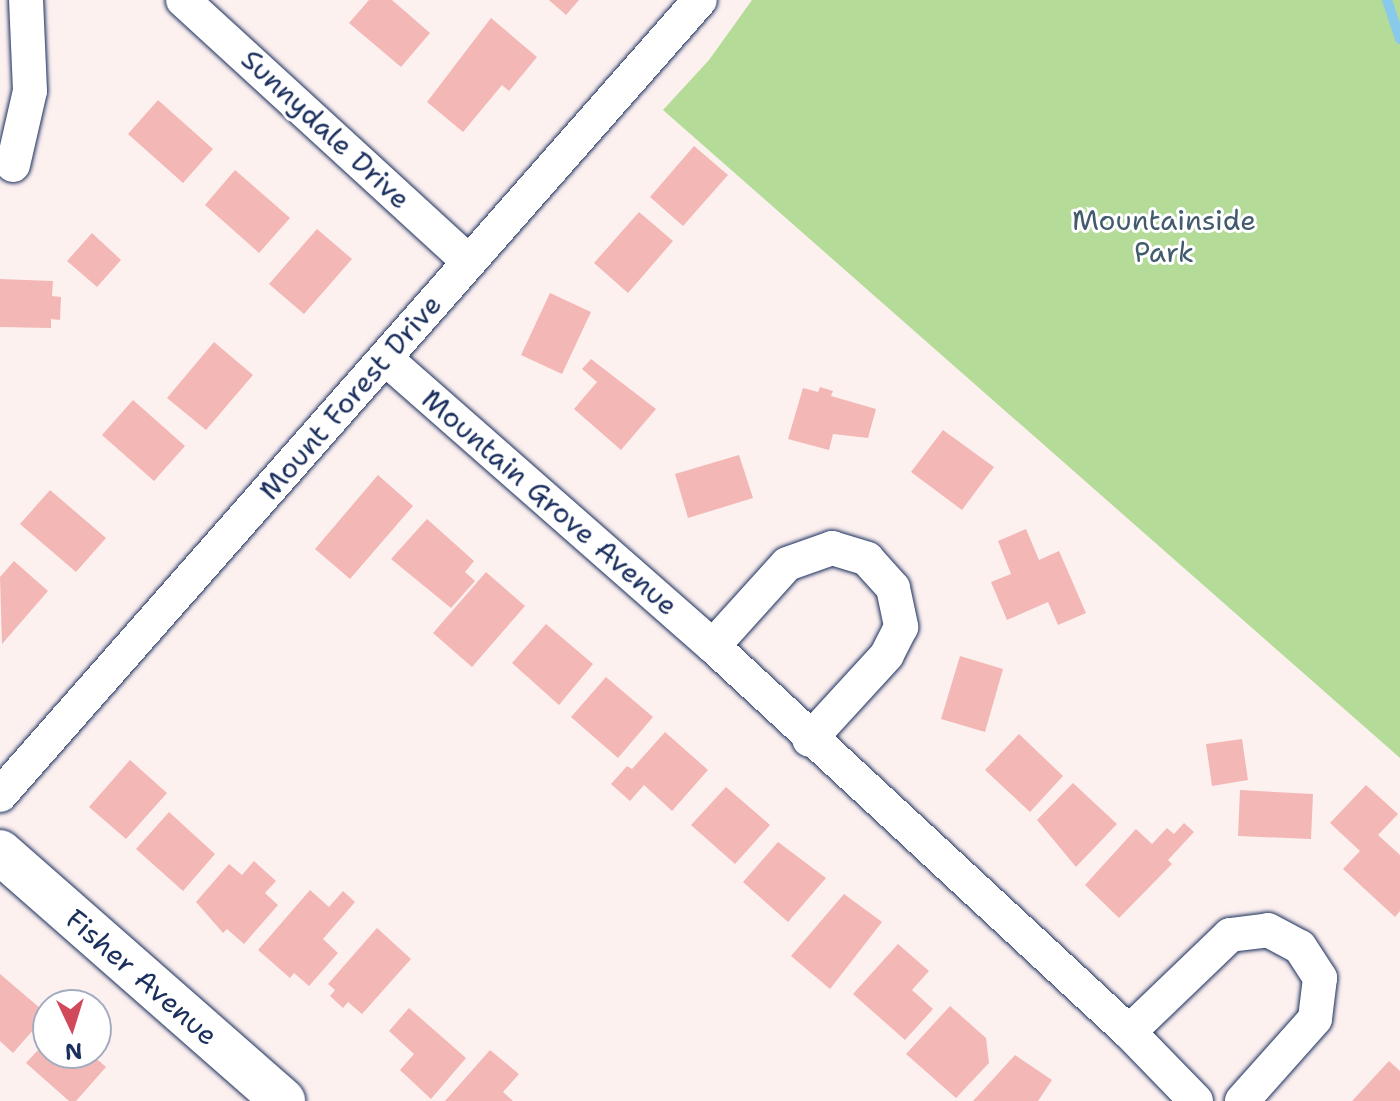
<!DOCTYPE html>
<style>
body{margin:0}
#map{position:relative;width:1400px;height:1101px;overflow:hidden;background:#fdf1f0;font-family:"Shantell Sans",sans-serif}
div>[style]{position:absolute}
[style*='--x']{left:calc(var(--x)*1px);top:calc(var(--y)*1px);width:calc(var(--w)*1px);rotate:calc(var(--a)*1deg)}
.green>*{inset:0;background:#b4dc98}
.stream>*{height:10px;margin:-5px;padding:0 5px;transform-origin:5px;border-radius:5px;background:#89c9ea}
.building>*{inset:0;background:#f3b7b5}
.roads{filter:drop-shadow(0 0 2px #1b2f5e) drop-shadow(0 0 2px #1b2f5e)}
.street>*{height:34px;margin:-17px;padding:0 17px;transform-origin:17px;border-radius:17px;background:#fff}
.secondary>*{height:44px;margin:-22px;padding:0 22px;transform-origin:22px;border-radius:22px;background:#fff}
span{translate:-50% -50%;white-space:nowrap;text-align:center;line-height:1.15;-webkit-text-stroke:6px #fff;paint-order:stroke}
.street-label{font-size:28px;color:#1b2f5e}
.park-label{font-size:28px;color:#415a6c}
.north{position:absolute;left:32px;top:989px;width:80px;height:80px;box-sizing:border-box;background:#fff;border:2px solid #a4acbf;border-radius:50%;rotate:176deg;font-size:22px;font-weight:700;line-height:32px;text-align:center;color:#1b2f5e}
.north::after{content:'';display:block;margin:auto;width:28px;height:36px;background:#d1495b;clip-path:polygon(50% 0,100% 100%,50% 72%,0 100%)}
</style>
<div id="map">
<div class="green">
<div style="clip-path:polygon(752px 0,1400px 0,1400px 758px,663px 110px,709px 60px)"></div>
</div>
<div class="stream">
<div style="--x:1387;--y:0;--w:41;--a:71.6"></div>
</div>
<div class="building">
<div style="clip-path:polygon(369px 0,392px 0,430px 33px,401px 67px,349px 23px)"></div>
<div style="clip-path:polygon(549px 0,579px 0,566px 15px)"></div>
<div style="clip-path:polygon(491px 18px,537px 57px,509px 91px,502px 85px,463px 132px,427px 102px)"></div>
<div style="clip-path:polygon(158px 100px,213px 149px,183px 183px,128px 134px)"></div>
<div style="clip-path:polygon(694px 146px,728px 175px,683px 226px,650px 197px)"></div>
<div style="clip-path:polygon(235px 170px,290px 218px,259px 253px,205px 205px)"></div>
<div style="clip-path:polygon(639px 212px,673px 241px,628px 293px,594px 263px)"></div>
<div style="clip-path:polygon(317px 229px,352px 259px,304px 314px,269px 284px)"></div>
<div style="clip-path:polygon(92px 233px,121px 260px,97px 287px,67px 261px)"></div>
<div style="clip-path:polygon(0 279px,53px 281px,52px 296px,61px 297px,60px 320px,51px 319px,51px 328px,0 327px)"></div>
<div style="clip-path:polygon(550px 293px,591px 312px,562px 374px,521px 355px)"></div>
<div style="clip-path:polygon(214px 342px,253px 375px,206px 430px,167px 398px)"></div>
<div style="clip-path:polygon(591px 359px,656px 409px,621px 450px,574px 409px,597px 382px,582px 369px)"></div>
<div style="clip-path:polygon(820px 387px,833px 391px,831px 396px,876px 409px,868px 438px,833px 434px,829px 450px,788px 439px,803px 388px,818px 392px)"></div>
<div style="clip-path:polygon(133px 400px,185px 446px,154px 481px,102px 435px)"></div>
<div style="clip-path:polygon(943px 430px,994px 467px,962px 510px,911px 472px)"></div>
<div style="clip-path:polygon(739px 455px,753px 498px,688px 518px,675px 474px)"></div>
<div style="clip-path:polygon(378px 475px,413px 506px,350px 579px,315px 549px)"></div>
<div style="clip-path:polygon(50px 490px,106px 538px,76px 572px,20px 524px)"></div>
<div style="clip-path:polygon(427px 519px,474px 561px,465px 572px,475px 581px,451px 608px,391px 559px)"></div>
<div style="clip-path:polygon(1026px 529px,1039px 560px,1059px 551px,1086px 613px,1058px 625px,1048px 602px,1007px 620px,991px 582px,1011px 574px,998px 541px)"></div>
<div style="clip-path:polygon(14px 561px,48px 591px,2px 644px,0 577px)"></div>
<div style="clip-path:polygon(486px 572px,525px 606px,472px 667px,433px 633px)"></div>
<div style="clip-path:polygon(546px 624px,593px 664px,559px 705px,512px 663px)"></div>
<div style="clip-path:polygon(960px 656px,1003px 669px,985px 732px,941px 719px)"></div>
<div style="clip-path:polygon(606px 677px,653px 717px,618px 758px,571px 717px)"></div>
<div style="clip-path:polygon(665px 732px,708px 770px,672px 811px,644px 785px,630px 801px,611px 784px,627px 766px,632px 769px)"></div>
<div style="clip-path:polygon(1019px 734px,1063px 776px,1030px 812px,985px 770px)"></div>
<div style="clip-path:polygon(1242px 739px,1248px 780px,1212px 786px,1206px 744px)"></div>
<div style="clip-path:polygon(130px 760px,167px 793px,126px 839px,89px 807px)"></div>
<div style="clip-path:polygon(1073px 783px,1117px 824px,1076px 867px,1037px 820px)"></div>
<div style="clip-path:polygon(1366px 785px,1398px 814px,1378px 835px,1400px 855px,1400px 911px,1395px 917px,1343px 869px,1360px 851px,1330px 823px)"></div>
<div style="clip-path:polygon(726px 787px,770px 825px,735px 864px,691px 825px)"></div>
<div style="clip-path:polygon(1240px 790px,1313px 794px,1311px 839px,1238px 836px)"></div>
<div style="clip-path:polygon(169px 812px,215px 854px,183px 891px,136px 849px)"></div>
<div style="clip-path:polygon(1184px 823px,1194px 832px,1168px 860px,1172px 864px,1119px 918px,1085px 885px,1136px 829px,1152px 844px,1167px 828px,1174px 834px)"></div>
<div style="clip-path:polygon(778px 842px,826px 878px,788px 922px,743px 882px)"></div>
<div style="clip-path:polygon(254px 861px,276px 881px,265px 893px,278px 905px,244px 944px,227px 929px,223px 933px,196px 902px,229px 864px,242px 875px)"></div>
<div style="clip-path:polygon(310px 890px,329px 907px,343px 891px,355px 902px,323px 939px,338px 953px,309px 986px,294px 973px,290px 978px,258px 950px)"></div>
<div style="clip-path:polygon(844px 894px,882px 922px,830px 989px,791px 956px)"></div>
<div style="clip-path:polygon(377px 928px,411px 959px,362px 1014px,348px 1002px,343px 1008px,330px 996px,335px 990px,328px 984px)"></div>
<div style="clip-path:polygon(898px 944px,929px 971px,912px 990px,933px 1009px,905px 1040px,853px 994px)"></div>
<div style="clip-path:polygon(0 974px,47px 1014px,13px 1053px,0 1041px)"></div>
<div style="clip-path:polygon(950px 1006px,986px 1038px,989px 1063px,956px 1098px,906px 1054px)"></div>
<div style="clip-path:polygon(409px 1008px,466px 1058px,431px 1099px,400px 1070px,414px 1054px,389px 1031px)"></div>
<div style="clip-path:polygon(48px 1039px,48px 1053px,90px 1053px,106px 1067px,76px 1101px,69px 1101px,26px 1063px)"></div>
<div style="clip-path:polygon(490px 1050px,519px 1074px,503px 1092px,513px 1101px,445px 1101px)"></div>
<div style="clip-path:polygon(1015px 1055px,1052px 1080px,1038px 1101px,973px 1101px)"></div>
<div style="clip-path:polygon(1389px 1061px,1400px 1071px,1400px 1101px,1352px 1101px)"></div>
</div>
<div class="roads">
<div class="street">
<div style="--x:183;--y:0;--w:385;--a:42.5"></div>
<div style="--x:13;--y:165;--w:76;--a:-77.1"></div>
<div style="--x:30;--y:91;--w:91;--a:-92.5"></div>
<div style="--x:386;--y:359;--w:435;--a:41.3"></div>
<div style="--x:713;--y:646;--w:567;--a:42.86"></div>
<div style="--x:1129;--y:1032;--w:96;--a:45.8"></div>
<div style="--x:713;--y:646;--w:110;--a:-47.9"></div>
<div style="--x:787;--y:564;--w:48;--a:-19.6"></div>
<div style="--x:832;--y:548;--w:37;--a:17"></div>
<div style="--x:867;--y:559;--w:39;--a:48"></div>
<div style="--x:893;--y:588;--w:40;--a:78"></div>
<div style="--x:901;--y:627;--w:31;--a:117"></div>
<div style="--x:887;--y:655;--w:115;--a:132.5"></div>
<div style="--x:0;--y:795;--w:1059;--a:-48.64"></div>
<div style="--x:1129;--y:1032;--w:140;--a:-43.8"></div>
<div style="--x:1230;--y:935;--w:38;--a:-7"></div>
<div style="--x:1268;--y:930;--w:36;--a:28"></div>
<div style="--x:1300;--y:947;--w:37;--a:57"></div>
<div style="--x:1320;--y:978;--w:41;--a:97"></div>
<div style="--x:1315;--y:1019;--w:110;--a:131.7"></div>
</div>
<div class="secondary">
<div style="--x:0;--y:852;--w:377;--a:41.3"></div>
</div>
</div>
<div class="street-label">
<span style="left:326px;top:129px;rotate:43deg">Sunnydale Drive</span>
<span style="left:350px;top:397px;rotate:-49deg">Mount Forest Drive</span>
<span style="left:550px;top:502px;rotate:41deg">Mountain Grove Avenue</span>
<span style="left:142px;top:977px;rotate:41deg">Fisher Avenue</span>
</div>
<div class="park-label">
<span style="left:1164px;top:236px">Mountainside<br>Park</span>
</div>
<div class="north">N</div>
</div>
